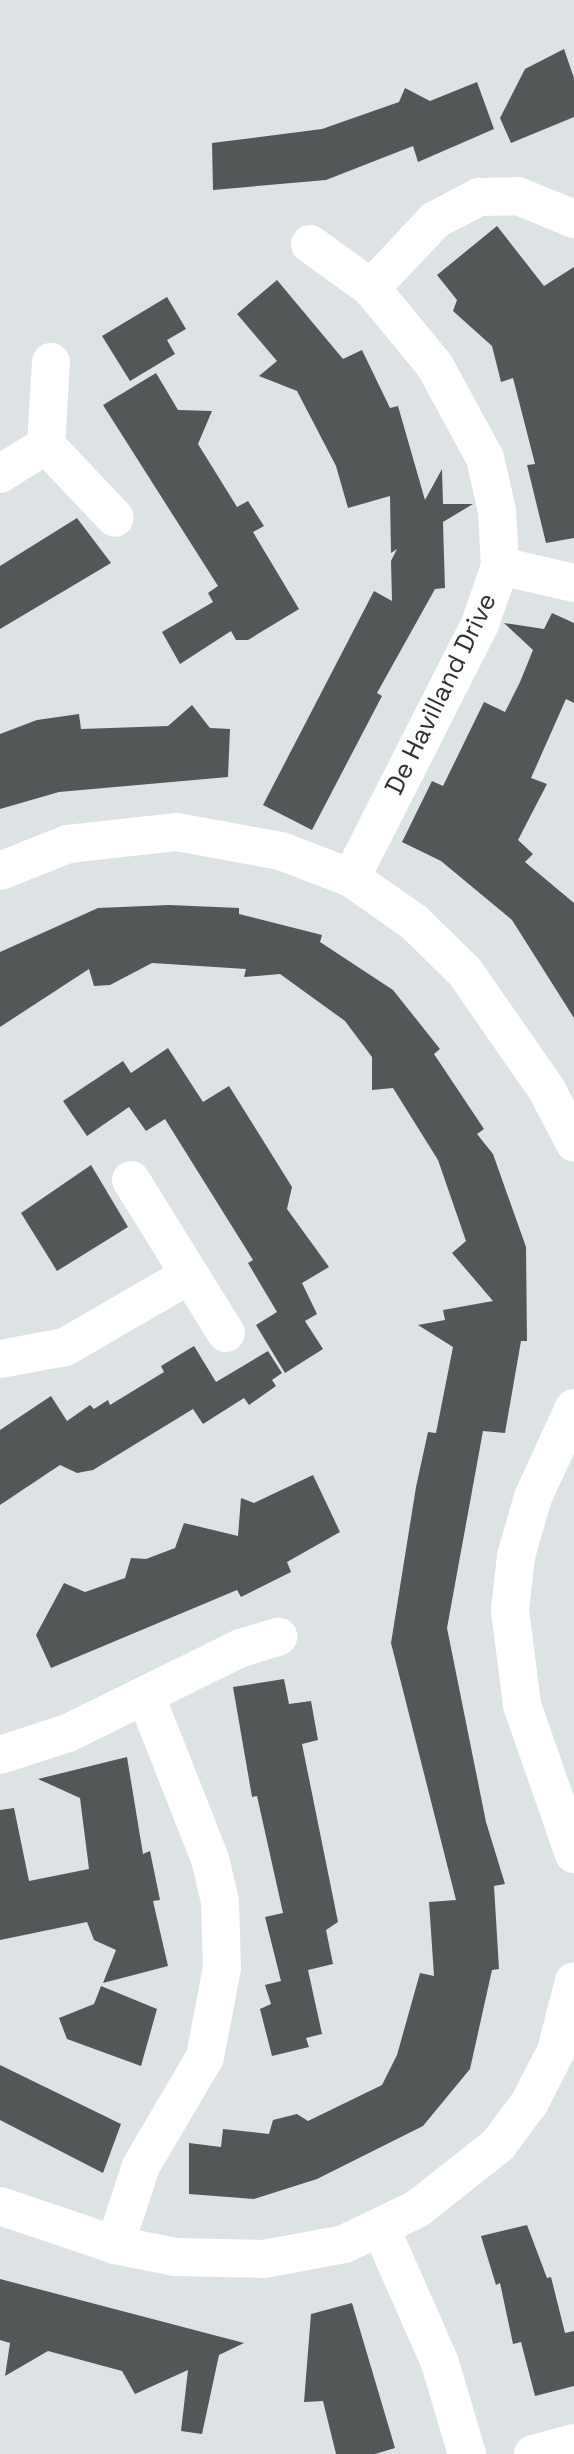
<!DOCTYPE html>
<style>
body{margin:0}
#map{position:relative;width:574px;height:2454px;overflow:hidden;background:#dde3e4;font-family:"Space Grotesk",sans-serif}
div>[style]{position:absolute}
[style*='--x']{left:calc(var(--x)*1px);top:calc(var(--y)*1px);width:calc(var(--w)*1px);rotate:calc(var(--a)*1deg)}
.building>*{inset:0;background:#525758}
.minor>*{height:38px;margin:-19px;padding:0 19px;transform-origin:19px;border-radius:19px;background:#fff}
span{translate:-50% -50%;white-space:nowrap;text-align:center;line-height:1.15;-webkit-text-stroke:7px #fff;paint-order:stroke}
.street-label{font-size:26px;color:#303233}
</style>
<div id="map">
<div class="building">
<div style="clip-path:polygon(564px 49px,574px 78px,574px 117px,511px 143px,500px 118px,525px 69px)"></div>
<div style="clip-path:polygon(477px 82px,494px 129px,418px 162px,413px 146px,326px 180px,213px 190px,212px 143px,322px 129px,399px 102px,405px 88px,430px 101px)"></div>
<div style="clip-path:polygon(497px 226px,544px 286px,574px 267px,574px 538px,546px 543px,527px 465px,535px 464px,513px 378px,501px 382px,492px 346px,453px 311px,457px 300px,437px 275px)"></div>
<div style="clip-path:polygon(277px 280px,343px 359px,362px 350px,390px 408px,398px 406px,425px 500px,442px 469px,443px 504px,473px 504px,443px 522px,445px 588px,435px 589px,377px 693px,382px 696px,312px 830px,263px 805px,374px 591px,392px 601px,391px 561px,397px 549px,391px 553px,390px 496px,348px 508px,336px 466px,297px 391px,259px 376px,277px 361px,237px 314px)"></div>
<div style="clip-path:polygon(167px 297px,186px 329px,167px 340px,175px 354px,130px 381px,102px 336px)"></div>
<div style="clip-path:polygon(156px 373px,178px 410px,212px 411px,198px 444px,237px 507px,248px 501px,264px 526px,253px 532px,299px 609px,248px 640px,236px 640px,231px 631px,180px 664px,162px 632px,213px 602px,208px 593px,218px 586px,103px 405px)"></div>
<div style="clip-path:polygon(77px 518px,111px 563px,0 629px,0 566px)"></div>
<div style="clip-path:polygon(552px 613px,574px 623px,574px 703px,566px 699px,531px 778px,547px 784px,518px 840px,533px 854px,525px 862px,574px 903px,574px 1018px,512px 920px,441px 861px,402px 842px,432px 781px,443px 786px,484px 702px,505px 712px,520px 682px,533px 650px,504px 623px,544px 629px)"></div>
<div style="clip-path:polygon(192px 705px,210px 728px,230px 729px,228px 777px,59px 792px,0 809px,0 734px,37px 720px,79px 714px,81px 729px,168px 726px)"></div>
<div style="clip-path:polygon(169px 905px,239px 908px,239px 914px,322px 935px,320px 942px,393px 990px,440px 1049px,434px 1054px,484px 1129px,477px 1134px,493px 1154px,526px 1247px,527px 1341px,521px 1341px,505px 1433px,483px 1431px,447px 1628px,486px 1822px,505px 1884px,494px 1886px,499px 1969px,492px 1970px,470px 2069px,423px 2126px,317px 2179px,254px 2199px,189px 2194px,189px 2143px,221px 2147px,223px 2129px,269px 2134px,273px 2120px,297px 2114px,308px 2121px,382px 2085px,397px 2055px,420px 1973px,434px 1976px,429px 1902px,456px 1900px,391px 1643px,416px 1487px,428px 1432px,436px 1433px,453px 1347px,418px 1325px,445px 1320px,443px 1310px,493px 1301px,452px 1253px,466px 1241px,438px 1160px,393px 1088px,372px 1090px,372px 1057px,345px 1021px,280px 974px,244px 977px,246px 969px,152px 963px,110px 985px,94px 986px,89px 969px,0 1027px,0 952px,98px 908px)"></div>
<div style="clip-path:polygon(168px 1048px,203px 1102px,229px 1086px,292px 1187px,287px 1209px,329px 1267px,302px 1283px,317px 1314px,305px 1321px,323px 1349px,285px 1373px,256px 1325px,277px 1312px,248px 1263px,253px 1260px,165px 1119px,146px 1131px,129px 1107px,87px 1136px,63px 1101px,123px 1061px,131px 1073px)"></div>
<div style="clip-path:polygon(91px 1165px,128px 1227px,57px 1271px,21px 1213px)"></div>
<div style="clip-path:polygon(194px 1346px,216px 1382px,268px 1351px,282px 1373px,272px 1380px,276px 1386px,249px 1405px,244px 1398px,203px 1424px,193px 1409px,93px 1470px,77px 1473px,60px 1465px,0 1505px,0 1430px,51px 1396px,67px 1421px,90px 1405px,94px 1409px,108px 1400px,110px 1405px,164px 1372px,161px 1366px)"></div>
<div style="clip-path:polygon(313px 1475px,340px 1532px,287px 1562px,291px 1572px,241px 1597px,237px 1590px,51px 1668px,36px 1635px,64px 1583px,85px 1592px,125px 1578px,131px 1558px,146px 1559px,175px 1548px,184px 1523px,238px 1536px,241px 1498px,254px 1503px)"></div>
<div style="clip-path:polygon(284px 1679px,289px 1704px,311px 1701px,318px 1740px,302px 1744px,338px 1922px,326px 1930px,333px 1964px,308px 1970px,322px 2034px,306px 2038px,309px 2047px,272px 2056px,260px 2009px,271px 2004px,265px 1985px,281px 1981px,265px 1917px,283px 1913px,257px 1796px,252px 1797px,233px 1687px)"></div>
<div style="clip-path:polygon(127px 1757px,143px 1854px,150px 1851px,160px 1900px,153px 1901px,168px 1966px,103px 1983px,116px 1950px,94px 1940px,87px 1922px,0 1940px,0 1810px,14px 1808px,29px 1881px,89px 1869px,80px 1798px,38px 1779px)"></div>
<div style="clip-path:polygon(101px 1986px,157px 2009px,141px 2066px,67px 2039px,59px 2018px,94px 2004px)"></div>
<div style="clip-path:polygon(0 2065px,121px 2124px,103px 2173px,0 2120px)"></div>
<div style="clip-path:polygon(527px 2225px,547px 2278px,551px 2277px,565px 2333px,574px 2331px,574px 2386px,535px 2396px,521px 2342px,513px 2344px,500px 2283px,496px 2285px,481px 2236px)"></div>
<div style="clip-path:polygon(0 2279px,244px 2343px,219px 2355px,202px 2434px,181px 2431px,188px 2370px,135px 2394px,122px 2371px,48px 2351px,5px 2376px,10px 2343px,0 2340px)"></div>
<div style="clip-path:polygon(352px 2303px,395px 2448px,375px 2454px,336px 2454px,323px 2401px,304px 2402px,311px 2314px)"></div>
</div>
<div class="minor">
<div style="--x:310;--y:244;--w:75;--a:35.8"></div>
<div style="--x:371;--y:288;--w:101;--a:50.6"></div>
<div style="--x:435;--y:366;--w:105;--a:61.5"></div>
<div style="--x:485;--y:458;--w:54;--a:77.2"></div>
<div style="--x:497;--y:511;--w:55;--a:86.9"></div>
<div style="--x:500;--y:566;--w:61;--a:109"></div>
<div style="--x:480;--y:624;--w:285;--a:116.9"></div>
<div style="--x:371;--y:288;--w:93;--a:-46.7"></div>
<div style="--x:435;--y:220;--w:50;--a:-27.6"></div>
<div style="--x:479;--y:197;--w:39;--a:-1"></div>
<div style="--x:518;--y:196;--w:61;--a:22.3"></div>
<div style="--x:51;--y:362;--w:83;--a:93.4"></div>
<div style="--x:46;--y:445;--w:100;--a:46.6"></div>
<div style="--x:0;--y:474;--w:54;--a:-32.2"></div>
<div style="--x:500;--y:566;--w:76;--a:12.9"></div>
<div style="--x:0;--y:871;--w:73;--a:-21.7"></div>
<div style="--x:68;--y:844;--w:110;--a:-6.3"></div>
<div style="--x:177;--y:832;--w:106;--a:10.4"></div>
<div style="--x:281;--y:851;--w:75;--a:21.1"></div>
<div style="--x:351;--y:878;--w:77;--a:34.9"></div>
<div style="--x:414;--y:922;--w:71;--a:44.4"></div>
<div style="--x:465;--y:972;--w:144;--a:55.2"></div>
<div style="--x:547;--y:1090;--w:59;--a:62.6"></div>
<div style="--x:131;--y:1180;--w:180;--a:58.2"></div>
<div style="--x:0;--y:1359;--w:66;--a:-10.5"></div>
<div style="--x:65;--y:1347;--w:143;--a:-30.1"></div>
<div style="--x:574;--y:1408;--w:98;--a:114.7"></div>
<div style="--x:533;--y:1497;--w:61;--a:106.1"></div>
<div style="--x:516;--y:1556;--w:54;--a:96.3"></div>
<div style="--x:510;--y:1610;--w:96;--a:82.8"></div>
<div style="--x:522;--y:1705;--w:158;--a:70.8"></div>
<div style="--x:0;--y:1755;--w:71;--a:-17.9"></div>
<div style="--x:68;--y:1733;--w:193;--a:-26.2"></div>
<div style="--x:241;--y:1648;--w:39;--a:-17"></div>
<div style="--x:0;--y:2206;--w:121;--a:18.7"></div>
<div style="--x:115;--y:2245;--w:61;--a:11.3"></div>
<div style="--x:175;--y:2257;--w:89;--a:1.3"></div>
<div style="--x:264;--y:2259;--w:81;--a:-10.6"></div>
<div style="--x:344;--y:2244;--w:81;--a:-25.6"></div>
<div style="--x:417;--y:2209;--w:103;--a:-38.3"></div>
<div style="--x:498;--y:2145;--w:54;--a:-53.3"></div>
<div style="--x:530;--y:2102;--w:57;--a:-63"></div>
<div style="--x:556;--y:2051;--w:72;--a:-75.6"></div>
<div style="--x:381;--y:2229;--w:146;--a:66.2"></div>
<div style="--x:440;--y:2363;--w:95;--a:73.5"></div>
<div style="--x:115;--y:2245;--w:83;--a:-71.8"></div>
<div style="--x:141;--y:2166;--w:126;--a:-59.6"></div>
<div style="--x:205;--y:2057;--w:91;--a:-79.2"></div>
<div style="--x:222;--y:1968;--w:67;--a:-91.7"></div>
<div style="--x:220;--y:1901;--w:43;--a:-103.4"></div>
<div style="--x:210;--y:1859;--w:172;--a:-111.5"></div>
<div style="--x:533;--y:2454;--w:42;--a:-15"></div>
</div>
<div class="street-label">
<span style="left:441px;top:694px;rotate:-64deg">De Havilland Drive</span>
</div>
</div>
